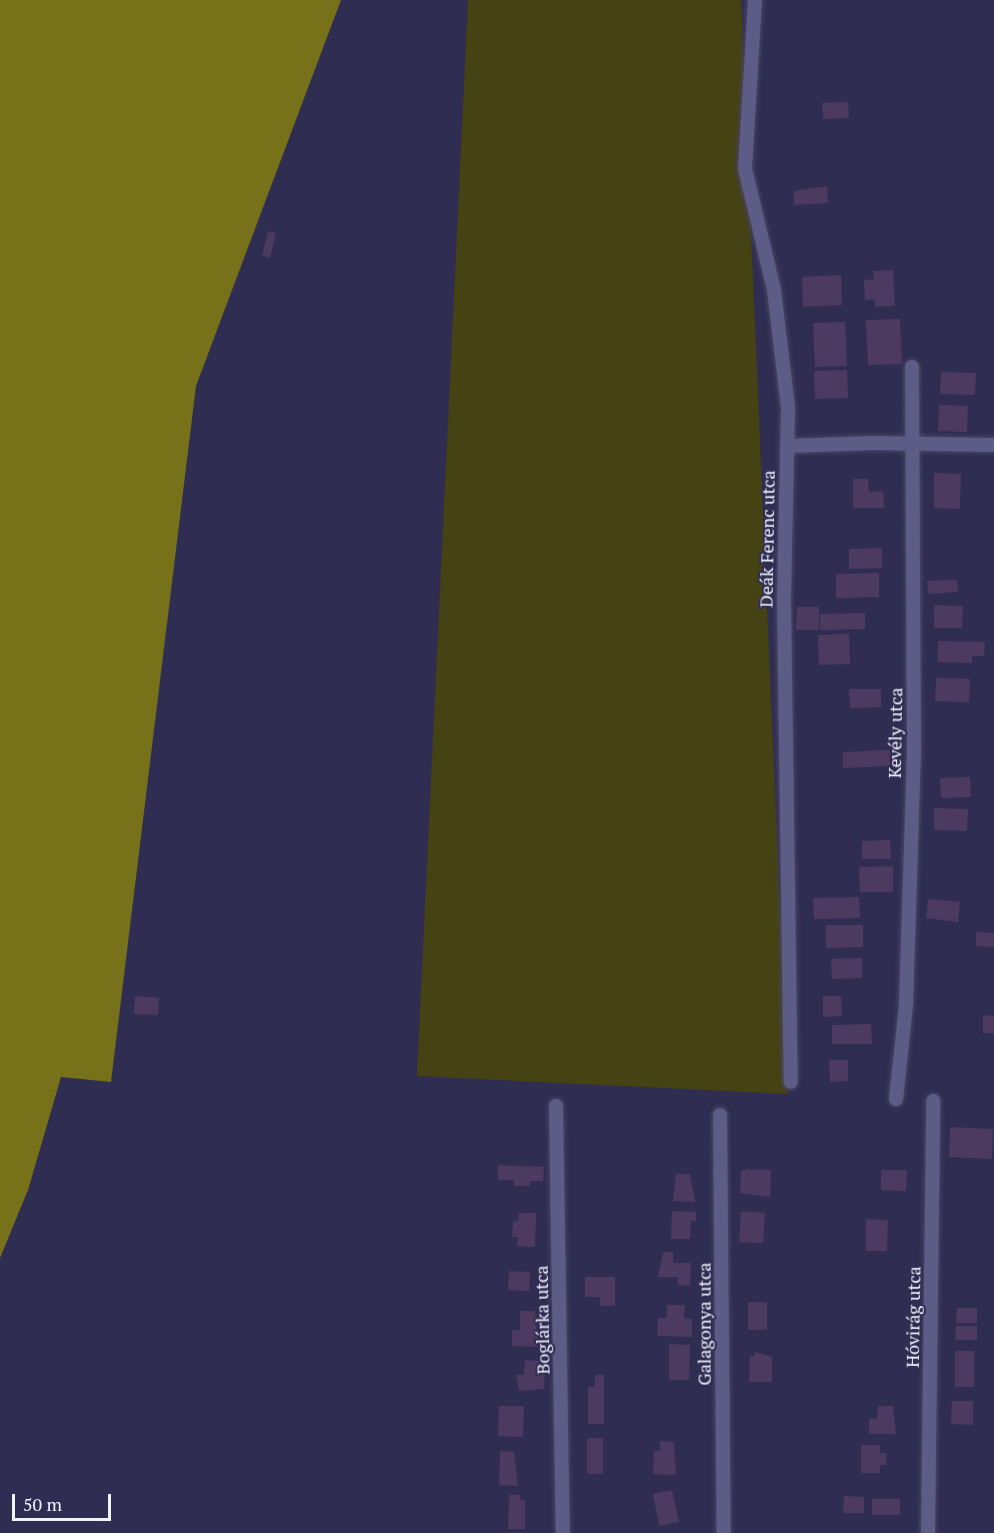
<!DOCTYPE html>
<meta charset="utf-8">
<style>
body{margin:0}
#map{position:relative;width:994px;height:1533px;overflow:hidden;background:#302d53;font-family:"PT Serif",serif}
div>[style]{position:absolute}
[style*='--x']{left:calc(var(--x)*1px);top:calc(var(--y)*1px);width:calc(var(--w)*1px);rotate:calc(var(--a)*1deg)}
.green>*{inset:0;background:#454214}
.forest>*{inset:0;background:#777119}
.building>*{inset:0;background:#4d3a61}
.roads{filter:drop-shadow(0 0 2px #484563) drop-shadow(0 0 2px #484563)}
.minor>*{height:14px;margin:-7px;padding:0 7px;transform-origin:7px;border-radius:7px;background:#5d5c86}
span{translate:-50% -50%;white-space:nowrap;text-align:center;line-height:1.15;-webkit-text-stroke:4.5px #302d53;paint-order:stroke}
.street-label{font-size:18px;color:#f3f3fd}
.scale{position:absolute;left:12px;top:1494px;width:99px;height:27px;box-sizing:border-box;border:3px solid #f3f3fd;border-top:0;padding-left:8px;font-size:18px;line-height:21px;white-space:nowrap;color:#f3f3fd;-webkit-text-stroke:4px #302d53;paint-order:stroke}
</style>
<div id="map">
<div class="green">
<div style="clip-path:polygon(468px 0,741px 0,788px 1094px,417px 1076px)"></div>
</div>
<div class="forest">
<div style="clip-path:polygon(0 0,341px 0,196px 386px,111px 1082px,61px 1077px,28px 1190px,0 1258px)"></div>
</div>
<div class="building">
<div style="clip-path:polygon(848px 102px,849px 118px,823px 119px,822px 103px)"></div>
<div style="clip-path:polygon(827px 186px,828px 203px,794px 205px,794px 191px)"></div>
<div style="clip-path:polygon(268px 231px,276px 233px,270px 258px,262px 256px)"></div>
<div style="clip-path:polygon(893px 270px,895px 306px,875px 307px,875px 299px,865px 300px,864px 280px,874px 279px,873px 271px)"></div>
<div style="clip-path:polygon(841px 275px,842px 305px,803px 307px,802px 277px)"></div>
<div style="clip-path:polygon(900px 319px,902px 364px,868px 365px,866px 320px)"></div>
<div style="clip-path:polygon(845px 322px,847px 366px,815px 367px,813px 323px)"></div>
<div style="clip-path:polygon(847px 370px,848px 398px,815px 399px,814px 371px)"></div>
<div style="clip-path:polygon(941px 372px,976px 373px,975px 395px,940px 394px)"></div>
<div style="clip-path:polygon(939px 405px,968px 406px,967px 432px,938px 431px)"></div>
<div style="clip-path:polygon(934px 473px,961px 474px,960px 509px,934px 508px)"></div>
<div style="clip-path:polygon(853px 479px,868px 479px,869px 492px,883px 491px,884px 508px,853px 508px)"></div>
<div style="clip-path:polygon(882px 548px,882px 568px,849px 569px,849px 549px)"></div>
<div style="clip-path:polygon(879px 573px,879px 597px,836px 598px,836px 574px)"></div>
<div style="clip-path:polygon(957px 580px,958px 592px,928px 594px,927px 581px)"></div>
<div style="clip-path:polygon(934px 605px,963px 606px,962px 628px,934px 628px)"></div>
<div style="clip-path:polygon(797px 607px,819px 607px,819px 630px,796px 630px)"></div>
<div style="clip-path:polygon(865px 613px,865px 629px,820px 630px,820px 614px)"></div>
<div style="clip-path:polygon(849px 634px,850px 664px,819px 665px,818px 635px)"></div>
<div style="clip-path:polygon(938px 641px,985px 642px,984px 656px,972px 656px,972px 663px,938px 662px)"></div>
<div style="clip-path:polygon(936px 678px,970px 679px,969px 702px,935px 701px)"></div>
<div style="clip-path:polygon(849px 689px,881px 689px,881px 707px,850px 708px)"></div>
<div style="clip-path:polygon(890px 750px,890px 766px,843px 768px,843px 752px)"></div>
<div style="clip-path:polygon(970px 777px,971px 797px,941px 798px,940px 778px)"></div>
<div style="clip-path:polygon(934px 808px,968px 809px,967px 831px,934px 830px)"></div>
<div style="clip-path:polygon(890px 840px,891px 859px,862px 859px,862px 841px)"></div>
<div style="clip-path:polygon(893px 866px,893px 892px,860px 892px,859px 867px)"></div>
<div style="clip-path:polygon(859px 897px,860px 918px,814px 919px,813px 898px)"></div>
<div style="clip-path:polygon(928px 899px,960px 902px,958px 922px,926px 918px)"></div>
<div style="clip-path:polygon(826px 925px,863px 925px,863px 947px,826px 948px)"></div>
<div style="clip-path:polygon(976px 932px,994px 933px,994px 947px,976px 946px)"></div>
<div style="clip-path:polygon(862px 958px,862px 978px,832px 979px,831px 959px)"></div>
<div style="clip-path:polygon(135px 996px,159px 998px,158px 1015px,134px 1014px)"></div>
<div style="clip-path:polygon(823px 996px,841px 996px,842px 1016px,823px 1017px)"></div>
<div style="clip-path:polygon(983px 1015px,994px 1016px,994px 1033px,983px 1033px)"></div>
<div style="clip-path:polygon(871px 1024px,872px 1044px,832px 1044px,832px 1025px)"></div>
<div style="clip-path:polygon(829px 1060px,848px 1060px,848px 1081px,830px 1082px)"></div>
<div style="clip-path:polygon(950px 1127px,993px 1129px,992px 1159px,949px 1157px)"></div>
<div style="clip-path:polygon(498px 1165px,544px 1167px,543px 1181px,530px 1181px,530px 1186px,514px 1186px,514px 1180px,498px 1180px)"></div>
<div style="clip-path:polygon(749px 1169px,771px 1170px,770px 1197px,740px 1193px,741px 1171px)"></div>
<div style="clip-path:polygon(881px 1170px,907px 1170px,906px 1191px,881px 1190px)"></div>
<div style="clip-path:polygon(676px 1174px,690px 1174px,695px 1202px,673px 1201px)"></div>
<div style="clip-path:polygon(672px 1211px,696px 1212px,696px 1221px,691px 1221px,690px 1239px,671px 1239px)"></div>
<div style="clip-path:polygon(741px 1211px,765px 1213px,763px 1243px,739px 1242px)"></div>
<div style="clip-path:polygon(519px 1213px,536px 1213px,535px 1247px,517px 1246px,518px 1237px,512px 1237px,513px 1221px,518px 1221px)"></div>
<div style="clip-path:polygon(866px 1219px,888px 1220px,887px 1251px,866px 1251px)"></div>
<div style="clip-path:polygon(663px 1252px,673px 1252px,673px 1263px,691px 1263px,690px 1286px,678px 1285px,678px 1277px,658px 1277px)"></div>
<div style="clip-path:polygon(509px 1271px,530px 1272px,529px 1291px,508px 1290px)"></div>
<div style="clip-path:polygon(585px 1277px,615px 1277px,615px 1306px,600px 1306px,600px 1297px,585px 1297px)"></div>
<div style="clip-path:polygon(748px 1302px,767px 1302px,767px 1330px,748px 1330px)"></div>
<div style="clip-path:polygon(667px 1305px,685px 1305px,684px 1318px,692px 1319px,692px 1337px,657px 1336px,658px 1318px,667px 1318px)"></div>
<div style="clip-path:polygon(957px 1308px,977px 1308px,977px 1323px,956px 1323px)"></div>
<div style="clip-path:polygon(520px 1311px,535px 1311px,538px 1347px,512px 1346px,512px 1330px,520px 1330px)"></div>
<div style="clip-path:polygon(956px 1326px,977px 1326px,977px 1340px,955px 1340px)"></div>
<div style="clip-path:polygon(669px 1344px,690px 1345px,689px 1380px,669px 1380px)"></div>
<div style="clip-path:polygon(955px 1351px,974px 1351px,974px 1387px,955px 1387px)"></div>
<div style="clip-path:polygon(755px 1352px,772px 1357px,772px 1382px,749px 1382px,750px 1356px,755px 1356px)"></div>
<div style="clip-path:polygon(525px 1360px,539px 1361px,545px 1372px,544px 1389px,519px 1391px,516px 1375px,524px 1375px)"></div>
<div style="clip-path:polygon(595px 1375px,604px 1375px,604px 1424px,588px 1424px,588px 1387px,595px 1387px)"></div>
<div style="clip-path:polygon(952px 1401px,973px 1401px,973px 1425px,951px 1424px)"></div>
<div style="clip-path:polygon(499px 1406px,524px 1406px,523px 1437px,498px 1436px)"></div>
<div style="clip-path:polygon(878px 1406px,893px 1406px,896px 1434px,869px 1434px,869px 1419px,877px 1419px)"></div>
<div style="clip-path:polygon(587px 1438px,603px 1438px,603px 1474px,587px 1474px)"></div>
<div style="clip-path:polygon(660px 1441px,674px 1442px,676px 1475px,653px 1474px,654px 1451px,660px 1451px)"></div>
<div style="clip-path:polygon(861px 1445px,880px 1445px,880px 1453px,887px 1453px,886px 1465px,880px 1465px,880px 1473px,861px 1473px)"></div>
<div style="clip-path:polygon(500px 1451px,514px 1452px,518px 1486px,499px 1485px)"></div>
<div style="clip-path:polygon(672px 1490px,679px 1522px,659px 1526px,653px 1494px)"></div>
<div style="clip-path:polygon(509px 1495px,520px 1495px,520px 1500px,525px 1500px,525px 1529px,508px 1529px)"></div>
<div style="clip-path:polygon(844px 1496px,864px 1497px,864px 1513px,843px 1513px)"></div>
<div style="clip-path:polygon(872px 1499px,900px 1499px,900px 1515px,872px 1515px)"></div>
</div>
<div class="roads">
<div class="minor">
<div style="--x:755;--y:0;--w:169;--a:93.4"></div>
<div style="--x:745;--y:169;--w:124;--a:76.5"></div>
<div style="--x:774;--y:290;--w:119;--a:83.2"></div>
<div style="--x:788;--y:408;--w:194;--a:91.2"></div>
<div style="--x:784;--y:602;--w:480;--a:89.2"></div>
<div style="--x:787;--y:446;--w:86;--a:-2"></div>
<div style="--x:873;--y:443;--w:121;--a:0.9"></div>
<div style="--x:896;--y:1099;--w:95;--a:-83.9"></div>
<div style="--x:906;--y:1005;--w:251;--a:-88.2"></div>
<div style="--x:914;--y:754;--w:387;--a:-90.3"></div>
<div style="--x:556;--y:1106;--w:427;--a:89.1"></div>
<div style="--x:720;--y:1115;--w:418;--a:89.5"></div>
<div style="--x:928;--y:1533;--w:432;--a:-89.3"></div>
</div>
</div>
<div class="street-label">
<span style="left:767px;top:539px;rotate:-89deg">Deák Ferenc utca</span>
<span style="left:895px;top:733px;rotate:-89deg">Kevély utca</span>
<span style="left:913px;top:1317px;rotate:-89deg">Hóvirág utca</span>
<span style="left:542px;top:1320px;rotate:-91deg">Boglárka utca</span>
<span style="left:704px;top:1324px;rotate:-90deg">Galagonya utca</span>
</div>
<div class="scale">50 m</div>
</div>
